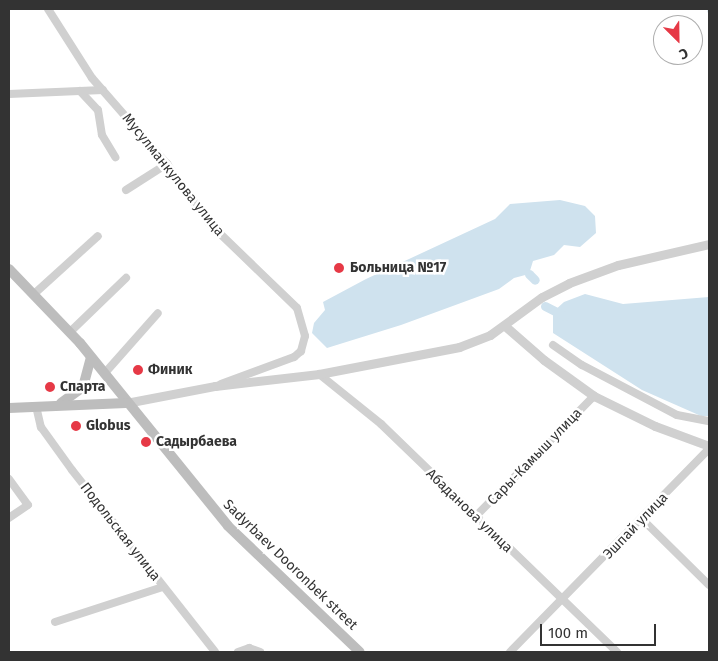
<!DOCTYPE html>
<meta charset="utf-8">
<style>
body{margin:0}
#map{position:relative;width:718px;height:661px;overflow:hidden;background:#fff;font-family:"Fira Sans",sans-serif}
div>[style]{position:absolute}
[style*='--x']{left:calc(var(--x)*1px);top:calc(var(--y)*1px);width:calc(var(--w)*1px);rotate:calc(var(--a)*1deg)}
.water>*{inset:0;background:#cfe2ee}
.stream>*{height:2.5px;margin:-1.25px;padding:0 1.25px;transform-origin:1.25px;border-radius:1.25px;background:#cfe2ee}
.canal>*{height:9px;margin:-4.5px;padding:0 4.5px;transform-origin:4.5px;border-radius:4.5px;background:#cfe2ee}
.minor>*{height:8px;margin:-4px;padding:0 4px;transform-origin:4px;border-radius:4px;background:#d0d0d0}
.tertiary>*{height:9px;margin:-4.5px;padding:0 4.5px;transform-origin:4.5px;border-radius:4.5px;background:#d0d0d0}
.secondary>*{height:10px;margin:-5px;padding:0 5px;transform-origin:5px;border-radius:5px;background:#bdbdbd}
.dots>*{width:14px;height:14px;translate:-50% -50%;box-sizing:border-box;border:2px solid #fff;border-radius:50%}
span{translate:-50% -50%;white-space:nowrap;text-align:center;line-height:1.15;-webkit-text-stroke:5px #fff;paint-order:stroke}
.street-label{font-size:14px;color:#333}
.poi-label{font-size:14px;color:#333;font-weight:700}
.left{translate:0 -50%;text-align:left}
.frame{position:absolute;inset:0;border:10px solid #333;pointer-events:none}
.north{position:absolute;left:653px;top:15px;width:50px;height:50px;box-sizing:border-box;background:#fff;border:1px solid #adadad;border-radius:50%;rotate:157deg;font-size:14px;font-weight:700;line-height:20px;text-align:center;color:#333}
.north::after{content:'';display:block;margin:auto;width:18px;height:22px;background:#e63946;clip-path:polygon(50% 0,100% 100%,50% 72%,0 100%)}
.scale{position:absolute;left:540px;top:624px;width:116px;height:22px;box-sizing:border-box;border:2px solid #333;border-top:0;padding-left:6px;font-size:15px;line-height:18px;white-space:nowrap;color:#333;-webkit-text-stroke:4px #fff;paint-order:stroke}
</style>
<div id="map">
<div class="water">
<div style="clip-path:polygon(560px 200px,585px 206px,595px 216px,596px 233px,580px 247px,564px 245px,554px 255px,533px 261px,529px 274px,514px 278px,499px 289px,401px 325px,327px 348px,312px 333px,314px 323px,325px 310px,323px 302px,366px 279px,495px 219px,510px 204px)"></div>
<div style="clip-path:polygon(585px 294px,623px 304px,709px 297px,709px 416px,701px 416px,642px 390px,553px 333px,553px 312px,564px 302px)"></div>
</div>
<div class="stream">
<div style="--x:709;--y:9;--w:2;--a:90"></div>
</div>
<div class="canal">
<div style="--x:529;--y:274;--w:8;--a:45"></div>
<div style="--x:545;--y:306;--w:22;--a:27"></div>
</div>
<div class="minor">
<div style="--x:48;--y:9;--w:82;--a:57.5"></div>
<div style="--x:92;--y:78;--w:114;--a:48.9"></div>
<div style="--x:167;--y:164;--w:72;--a:54.6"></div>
<div style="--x:209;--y:223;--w:122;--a:44"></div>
<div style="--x:297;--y:308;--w:29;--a:74"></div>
<div style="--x:305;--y:336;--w:16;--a:105"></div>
<div style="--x:301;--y:351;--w:9;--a:139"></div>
<div style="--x:294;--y:357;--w:78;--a:159.7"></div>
<div style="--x:80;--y:91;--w:26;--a:47"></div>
<div style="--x:98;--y:110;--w:25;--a:81"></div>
<div style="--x:102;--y:135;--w:26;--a:59"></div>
<div style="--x:9;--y:94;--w:94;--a:-2.4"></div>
<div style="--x:126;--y:190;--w:49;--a:-32.4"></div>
<div style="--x:34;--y:294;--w:86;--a:-42.2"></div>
<div style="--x:70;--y:332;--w:78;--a:-44"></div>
<div style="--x:553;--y:345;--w:35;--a:35"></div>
<div style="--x:582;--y:365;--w:107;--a:27.8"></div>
<div style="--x:677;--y:415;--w:33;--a:11"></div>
<div style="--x:104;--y:374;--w:81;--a:-48.5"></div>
<div style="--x:319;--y:374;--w:80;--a:38.9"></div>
<div style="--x:381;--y:424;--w:328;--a:44"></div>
<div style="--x:36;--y:406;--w:22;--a:77"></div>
<div style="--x:41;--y:427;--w:53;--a:54.2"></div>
<div style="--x:72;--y:470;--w:231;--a:51.8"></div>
<div style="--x:9;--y:479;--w:32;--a:54"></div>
<div style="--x:28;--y:505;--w:23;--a:146"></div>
<div style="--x:475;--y:517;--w:170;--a:-45.5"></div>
<div style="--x:642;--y:519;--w:94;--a:44.6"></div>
<div style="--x:55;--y:622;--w:114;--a:-18"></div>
<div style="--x:238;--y:652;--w:12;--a:-20"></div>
<div style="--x:249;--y:648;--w:12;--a:20"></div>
<div style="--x:510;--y:652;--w:284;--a:-45.6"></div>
</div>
<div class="tertiary">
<div style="--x:505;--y:326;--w:52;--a:41.1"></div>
<div style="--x:544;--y:360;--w:62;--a:35.8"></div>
<div style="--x:594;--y:396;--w:68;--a:26.2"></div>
<div style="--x:655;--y:426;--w:58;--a:20.3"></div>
<div style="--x:126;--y:403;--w:91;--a:-10.8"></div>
<div style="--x:215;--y:386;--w:105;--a:-6.6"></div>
<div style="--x:319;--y:374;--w:143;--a:-10.9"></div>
<div style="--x:459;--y:347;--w:33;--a:-21"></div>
<div style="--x:490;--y:335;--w:64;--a:-36.2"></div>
<div style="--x:542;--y:297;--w:30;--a:-27"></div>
<div style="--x:569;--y:283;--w:52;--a:-20.2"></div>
<div style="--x:618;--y:265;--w:93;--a:-13"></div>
</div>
<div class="secondary">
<div style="--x:9;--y:269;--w:103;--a:46.2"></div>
<div style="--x:80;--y:343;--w:235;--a:51"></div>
<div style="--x:228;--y:526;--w:182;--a:43.7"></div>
<div style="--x:61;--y:403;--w:27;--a:-36"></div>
<div style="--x:83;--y:387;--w:30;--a:-75"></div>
<div style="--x:9;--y:408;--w:117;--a:-2.4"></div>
</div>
<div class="dots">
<div style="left:339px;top:268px;background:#e63946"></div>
<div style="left:138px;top:370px;background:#e63946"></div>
<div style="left:50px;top:387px;background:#e63946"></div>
<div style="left:76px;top:426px;background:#e63946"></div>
<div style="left:146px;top:442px;background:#e63946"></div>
</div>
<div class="street-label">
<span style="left:173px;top:175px;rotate:51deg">Мусулманкулова улица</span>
<span style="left:535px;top:457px;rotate:-46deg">Сары-Камыш улица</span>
<span style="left:469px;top:511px;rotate:44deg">Абаданова улица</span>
<span style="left:636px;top:526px;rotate:-46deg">Эшпай улица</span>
<span style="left:120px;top:532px;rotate:52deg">Подольская улица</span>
<span style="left:290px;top:565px;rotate:44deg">Sadyrbaev Dooronbek street</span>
</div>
<div class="poi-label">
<span class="left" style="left:350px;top:268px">Больница №17</span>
<span class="left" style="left:148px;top:370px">Финик</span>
<span class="left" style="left:60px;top:387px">Спарта</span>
<span class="left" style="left:86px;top:426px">Globus</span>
<span class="left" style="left:156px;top:442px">Садырбаева</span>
</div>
<div class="frame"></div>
<div class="north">С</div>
<div class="scale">100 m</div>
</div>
